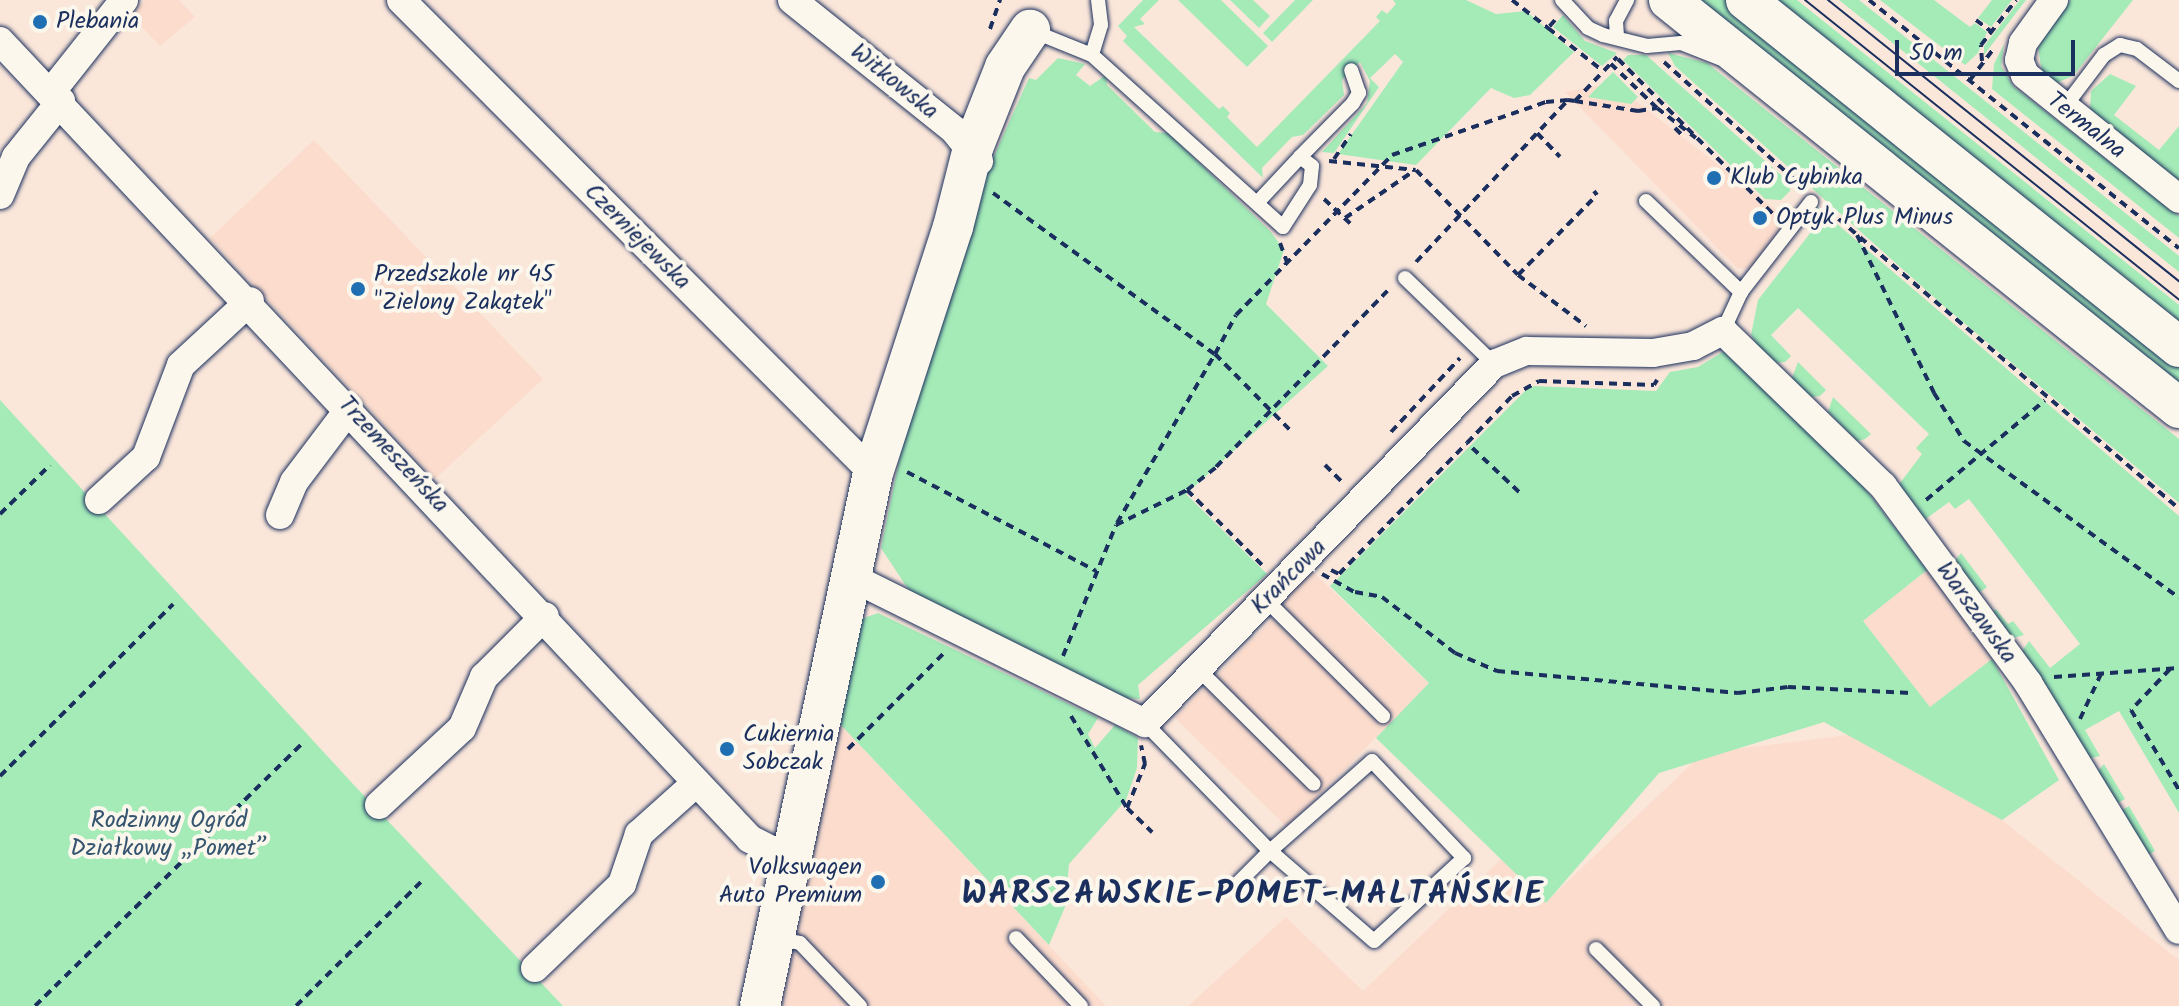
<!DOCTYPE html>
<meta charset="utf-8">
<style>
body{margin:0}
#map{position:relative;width:2179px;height:1006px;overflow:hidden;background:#fbe7da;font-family:Kalam,sans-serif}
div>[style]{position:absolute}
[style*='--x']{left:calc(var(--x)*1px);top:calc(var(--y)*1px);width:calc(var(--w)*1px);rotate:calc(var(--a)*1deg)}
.built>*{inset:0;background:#fbdccd}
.green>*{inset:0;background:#a4ebb8}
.path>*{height:4px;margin-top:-2px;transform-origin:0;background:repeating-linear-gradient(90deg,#1b2f5e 0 8px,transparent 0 14px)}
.roads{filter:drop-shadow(0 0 2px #1b2f5e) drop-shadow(0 0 2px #1b2f5e)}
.lane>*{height:14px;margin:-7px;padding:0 7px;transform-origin:7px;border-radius:7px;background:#fbf7ec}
.street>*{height:28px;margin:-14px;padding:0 14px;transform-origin:14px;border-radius:14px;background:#fbf7ec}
.secondary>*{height:40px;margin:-20px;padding:0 20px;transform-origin:20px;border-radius:20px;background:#fbf7ec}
.tram>*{height:2px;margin:-1px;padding:0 1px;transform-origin:1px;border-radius:1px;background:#1b2f5e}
.dots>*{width:22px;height:22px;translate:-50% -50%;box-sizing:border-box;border:4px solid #fbf7ec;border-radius:50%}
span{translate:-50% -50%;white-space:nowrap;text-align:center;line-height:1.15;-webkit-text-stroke:8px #fbf7ec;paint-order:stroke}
.poi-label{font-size:24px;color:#1b2f5e}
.left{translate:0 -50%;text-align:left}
.right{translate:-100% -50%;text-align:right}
.street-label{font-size:24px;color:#1b2f5e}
.park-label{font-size:24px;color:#365570}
.district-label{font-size:32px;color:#1b2f5e;font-weight:700;letter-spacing:2px}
.scale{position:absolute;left:1895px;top:40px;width:180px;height:36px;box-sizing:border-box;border:4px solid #1b2f5e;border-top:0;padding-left:10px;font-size:24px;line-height:28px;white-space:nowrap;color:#1b2f5e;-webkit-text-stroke:6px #fbf7ec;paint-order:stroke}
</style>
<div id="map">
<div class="built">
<div style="clip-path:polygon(145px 0,179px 0,195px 17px,160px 46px,131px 16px)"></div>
<div style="clip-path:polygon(1613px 83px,1793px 223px,1751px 269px,1737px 268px,1565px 92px)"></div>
<div style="clip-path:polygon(314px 140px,543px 379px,435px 479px,210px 238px)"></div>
<div style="clip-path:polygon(1311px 570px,1429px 684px,1287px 827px,1175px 718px,1280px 611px,1291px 590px)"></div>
<div style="clip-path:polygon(1927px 570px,1992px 659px,1930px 707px,1863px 621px)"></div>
<div style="clip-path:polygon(839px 723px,1106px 1006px,779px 1006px)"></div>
<div style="clip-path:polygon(1888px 730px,2179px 960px,2179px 1006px,1188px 1006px,1286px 917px,1363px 991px,1501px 859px,1546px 902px,1703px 753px)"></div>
</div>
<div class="green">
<div style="clip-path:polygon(1143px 0,1159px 0,1140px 19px,1145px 24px,1134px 27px,1219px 109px,1223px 106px,1230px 113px,1227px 117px,1257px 147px,1380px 21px,1376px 17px,1382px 10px,1387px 14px,1396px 4px,1393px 0,1466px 0,1496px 14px,1526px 11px,1574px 52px,1530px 95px,1514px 98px,1491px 88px,1416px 165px,1338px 154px,1403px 62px,1395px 54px,1370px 78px,1379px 87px,1334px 153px,1322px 152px,1367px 103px,1370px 81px,1360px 62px,1342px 80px,1344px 95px,1303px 135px,1292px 137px,1262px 168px,1263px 178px,1123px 41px,1127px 36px,1118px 26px)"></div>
<div style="clip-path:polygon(1178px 0,1221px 0,1268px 46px,1247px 67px)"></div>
<div style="clip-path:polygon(1230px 0,1253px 0,1270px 16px,1259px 28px)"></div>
<div style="clip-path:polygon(1295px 0,1313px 0,1272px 42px,1263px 33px)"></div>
<div style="clip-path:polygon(1688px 0,1725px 0,2179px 364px,2179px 394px)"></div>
<div style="clip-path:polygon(1765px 0,1797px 0,2179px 305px,2179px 331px)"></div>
<div style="clip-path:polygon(1839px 0,1859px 0,2179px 256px,2179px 272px)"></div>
<div style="clip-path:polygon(1880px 0,1934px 0,1970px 27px,1975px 23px,1987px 32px,1978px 53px,1965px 65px)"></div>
<div style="clip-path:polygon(1992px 0,2012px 0,1991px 27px,1978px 18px)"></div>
<div style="clip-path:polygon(2020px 0,2026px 0,1984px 55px,1984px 46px)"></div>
<div style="clip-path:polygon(2070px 0,2133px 0,2073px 76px,2054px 84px,2042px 72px,2038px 47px)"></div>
<div style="clip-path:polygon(1563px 15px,1585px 41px,1617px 53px,1602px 66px,1553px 27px)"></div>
<div style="clip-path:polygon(2004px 44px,2001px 66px,2013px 86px,2179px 216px,2179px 238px,1992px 89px,1994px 64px)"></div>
<div style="clip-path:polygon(1668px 53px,1707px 63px,2179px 439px,2179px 503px,1945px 307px,1675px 66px)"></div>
<div style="clip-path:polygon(1628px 55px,1646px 55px,1790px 183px,1790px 191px,1781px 200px,1765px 199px,1623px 60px)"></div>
<div style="clip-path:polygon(1058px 58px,1085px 64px,1076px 75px,1090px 86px,1106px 75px,1107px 85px,1155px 132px,1168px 133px,1271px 232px,1284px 250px,1266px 304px,1328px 366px,1186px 494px,1267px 574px,1138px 685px,1140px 699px,1123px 698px,912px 595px,881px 548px,910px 408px,981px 185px,1029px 78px,1036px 80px)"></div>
<div style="clip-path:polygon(1613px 72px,1638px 97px,1631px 104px,1588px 97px)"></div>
<div style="clip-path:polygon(2110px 74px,2136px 86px,2114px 115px,2159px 150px,2179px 126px,2179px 182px,2090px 109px,2091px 91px)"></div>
<div style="clip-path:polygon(1816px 206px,2179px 516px,2179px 813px,2119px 711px,2085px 730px,2100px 756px,2087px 759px,2020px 654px,2029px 641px,2050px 668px,2080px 644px,1969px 499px,1955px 509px,1949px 502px,1923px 521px,1897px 487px,1922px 454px,1916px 448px,1929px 434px,1798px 308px,1771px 335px,1791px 356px,1785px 362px,1775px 363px,1758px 347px,1751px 335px,1758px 300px,1822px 218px,1813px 210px)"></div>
<div style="clip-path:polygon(1726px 350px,1845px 462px,1927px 570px,1863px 621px,1930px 707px,1992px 659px,2059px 780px,2002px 820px,1824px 722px,1659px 773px,1546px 903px,1376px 738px,1429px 683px,1330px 586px,1525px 391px,1534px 386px,1656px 391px,1670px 372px,1698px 367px)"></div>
<div style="clip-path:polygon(1798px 362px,1826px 390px,1820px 396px,1811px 397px,1792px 378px)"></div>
<div style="clip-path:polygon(1833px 397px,1871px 434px,1865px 439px,1857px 441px,1828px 412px)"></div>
<div style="clip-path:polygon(0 400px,353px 784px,563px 1006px,0 1006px)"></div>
<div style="clip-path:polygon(1961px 553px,1987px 587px,1980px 592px,1974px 592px,1953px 563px)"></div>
<div style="clip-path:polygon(1996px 609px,2008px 624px,2013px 621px,2024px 635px,2010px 639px,1990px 613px)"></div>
<div style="clip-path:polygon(878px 613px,1098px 718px,1088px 734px,1095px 748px,1115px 725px,1138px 738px,1137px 768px,1126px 800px,1069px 864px,1065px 907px,1049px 945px,839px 723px,861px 619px)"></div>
<div style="clip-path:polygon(2104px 764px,2125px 799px,2118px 803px,2096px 773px)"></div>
<div style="clip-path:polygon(2129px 806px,2155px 851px,2148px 855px,2122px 810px)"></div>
</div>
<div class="path">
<div style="--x:1512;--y:0;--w:46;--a:37.9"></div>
<div style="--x:1869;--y:0;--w:397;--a:38.7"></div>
<div style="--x:1555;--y:20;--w:11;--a:131"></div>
<div style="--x:1548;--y:28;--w:70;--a:38"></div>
<div style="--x:1976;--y:20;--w:20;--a:37"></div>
<div style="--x:990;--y:29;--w:31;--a:-71"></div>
<div style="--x:1618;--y:59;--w:223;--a:45"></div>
<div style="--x:1982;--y:61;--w:16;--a:-94"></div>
<div style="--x:1981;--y:45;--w:57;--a:-52.1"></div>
<div style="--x:1664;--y:62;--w:187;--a:42"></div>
<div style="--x:1970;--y:80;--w:41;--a:-52.9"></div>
<div style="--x:1575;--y:101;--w:64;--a:9"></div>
<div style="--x:1638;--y:111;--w:19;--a:-9"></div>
<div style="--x:1657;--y:108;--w:64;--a:-136.3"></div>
<div style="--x:1657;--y:108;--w:49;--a:37.6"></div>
<div style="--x:1675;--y:128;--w:11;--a:45"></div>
<div style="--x:1537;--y:133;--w:33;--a:46"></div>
<div style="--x:1334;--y:159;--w:30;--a:-56"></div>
<div style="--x:1329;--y:161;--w:87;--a:5.9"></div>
<div style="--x:1416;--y:170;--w:146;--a:45.8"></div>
<div style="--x:1518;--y:275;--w:85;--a:36.9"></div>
<div style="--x:993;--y:193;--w:274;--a:36"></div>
<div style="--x:1215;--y:354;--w:44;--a:-61.7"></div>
<div style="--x:1236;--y:315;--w:223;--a:-45.7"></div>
<div style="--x:1392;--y:155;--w:163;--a:-19"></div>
<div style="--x:1546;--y:102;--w:22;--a:-5"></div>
<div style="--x:1324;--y:199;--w:41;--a:43"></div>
<div style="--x:1828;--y:210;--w:461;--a:40.4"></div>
<div style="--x:1345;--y:218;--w:85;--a:-34.4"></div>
<div style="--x:1857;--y:235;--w:176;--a:64"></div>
<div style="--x:1934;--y:393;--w:57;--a:58"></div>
<div style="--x:1964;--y:441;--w:266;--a:36.1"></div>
<div style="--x:1280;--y:243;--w:20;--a:70"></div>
<div style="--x:1416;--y:262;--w:222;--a:-46.8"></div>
<div style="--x:1568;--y:100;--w:7;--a:8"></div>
<div style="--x:1575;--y:101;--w:61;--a:-46.3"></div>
<div style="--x:1518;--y:275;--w:112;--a:-45.4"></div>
<div style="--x:1597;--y:195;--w:5;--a:-127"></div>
<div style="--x:1391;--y:432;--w:101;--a:-47"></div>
<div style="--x:1325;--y:465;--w:25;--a:45"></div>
<div style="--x:907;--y:472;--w:213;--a:27.6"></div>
<div style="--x:1187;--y:490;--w:106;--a:45"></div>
<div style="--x:1519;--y:492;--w:71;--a:-136.7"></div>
<div style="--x:1467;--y:443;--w:65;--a:-46.2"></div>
<div style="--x:1512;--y:396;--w:31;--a:-29"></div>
<div style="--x:1539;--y:381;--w:115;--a:2"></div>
<div style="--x:1654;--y:385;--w:6;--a:-59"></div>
<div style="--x:1926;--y:500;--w:155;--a:-40"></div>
<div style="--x:0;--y:514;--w:70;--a:-44.4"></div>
<div style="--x:1117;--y:523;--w:195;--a:-59.9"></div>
<div style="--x:1215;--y:354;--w:108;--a:45.4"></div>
<div style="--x:1331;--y:570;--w:9;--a:27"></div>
<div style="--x:1339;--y:574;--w:183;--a:-45.7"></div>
<div style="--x:1322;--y:574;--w:38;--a:29"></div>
<div style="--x:1355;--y:592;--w:27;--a:10"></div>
<div style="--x:1382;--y:597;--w:92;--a:37.5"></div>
<div style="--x:1455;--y:653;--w:46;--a:23.2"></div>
<div style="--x:1497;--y:671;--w:242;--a:5.2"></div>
<div style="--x:1738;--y:693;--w:50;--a:-6.8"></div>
<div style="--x:1788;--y:687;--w:123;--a:2.8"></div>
<div style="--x:1063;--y:656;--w:141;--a:-68"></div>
<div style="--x:1116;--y:525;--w:79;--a:-26.2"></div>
<div style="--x:1187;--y:490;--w:37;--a:-38"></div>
<div style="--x:1216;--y:467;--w:250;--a:-45.8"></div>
<div style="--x:2170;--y:669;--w:57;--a:133.6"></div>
<div style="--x:2131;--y:710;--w:93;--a:59"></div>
<div style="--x:2054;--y:677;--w:125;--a:-4.1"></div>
<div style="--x:1071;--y:716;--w:108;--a:58.7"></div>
<div style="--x:1127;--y:808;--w:35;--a:44"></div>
<div style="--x:2080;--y:719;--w:50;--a:-65"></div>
<div style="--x:848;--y:749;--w:136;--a:-45"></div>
<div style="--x:0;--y:776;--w:244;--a:-44.8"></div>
<div style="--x:1127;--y:808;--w:48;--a:-67.8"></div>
<div style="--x:1145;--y:764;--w:19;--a:-102"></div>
<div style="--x:35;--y:1006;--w:374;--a:-44.5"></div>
<div style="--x:296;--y:1006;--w:180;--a:-44.8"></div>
</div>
<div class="roads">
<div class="lane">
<div style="--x:1098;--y:0;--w:25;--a:83"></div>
<div style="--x:1101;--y:25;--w:31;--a:107"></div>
<div style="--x:1092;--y:55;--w:257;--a:42"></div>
<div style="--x:1283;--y:227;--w:50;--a:-57.3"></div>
<div style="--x:1310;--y:185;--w:19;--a:-84"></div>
<div style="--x:1312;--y:166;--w:15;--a:-143"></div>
<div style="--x:1300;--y:157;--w:63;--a:133.1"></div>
<div style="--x:1562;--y:0;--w:38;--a:47"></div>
<div style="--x:1588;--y:28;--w:17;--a:25"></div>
<div style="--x:1603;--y:35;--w:45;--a:14"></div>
<div style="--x:1647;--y:46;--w:34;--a:-5"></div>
<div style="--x:1681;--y:43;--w:41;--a:21.5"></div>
<div style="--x:1030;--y:30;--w:67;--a:22"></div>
<div style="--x:1617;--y:36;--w:15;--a:-94"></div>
<div style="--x:1616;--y:21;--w:24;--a:-62"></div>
<div style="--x:2063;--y:109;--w:68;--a:-52.8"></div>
<div style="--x:2104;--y:55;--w:19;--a:-32"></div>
<div style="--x:2120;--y:45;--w:17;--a:13"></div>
<div style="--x:2137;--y:49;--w:53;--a:37.3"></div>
<div style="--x:1300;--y:157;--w:76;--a:-45.5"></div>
<div style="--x:1353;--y:103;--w:12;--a:-59"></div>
<div style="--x:1359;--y:93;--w:24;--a:-109"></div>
<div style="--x:1646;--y:201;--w:132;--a:43.8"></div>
<div style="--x:1405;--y:278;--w:124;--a:44"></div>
<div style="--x:1723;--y:331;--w:43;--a:-65.2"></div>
<div style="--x:1741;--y:292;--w:114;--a:-52.1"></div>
<div style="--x:1266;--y:600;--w:165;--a:44.8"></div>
<div style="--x:1198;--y:669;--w:163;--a:44.8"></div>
<div style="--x:1145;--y:723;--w:179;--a:45.7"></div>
<div style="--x:1270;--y:851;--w:44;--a:135"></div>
<div style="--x:1372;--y:761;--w:134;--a:46.5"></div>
<div style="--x:1464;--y:858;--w:122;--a:137.3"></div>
<div style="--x:1374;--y:941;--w:138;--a:-139.1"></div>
<div style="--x:1270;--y:851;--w:136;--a:-41.4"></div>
<div style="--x:775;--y:938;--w:25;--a:11"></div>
<div style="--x:800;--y:943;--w:87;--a:46.4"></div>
<div style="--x:1016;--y:938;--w:94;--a:46.3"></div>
<div style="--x:1596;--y:949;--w:81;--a:45"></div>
</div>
<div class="street">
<div style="--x:401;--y:0;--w:668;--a:45.06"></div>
<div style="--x:792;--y:0;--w:208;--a:38.7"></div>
<div style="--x:954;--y:130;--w:40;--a:51"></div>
<div style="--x:2054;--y:0;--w:53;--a:125.8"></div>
<div style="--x:2023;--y:43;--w:17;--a:103"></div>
<div style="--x:2019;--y:60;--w:16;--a:68"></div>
<div style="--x:2025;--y:75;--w:198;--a:38.8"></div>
<div style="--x:0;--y:41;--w:1095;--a:46.78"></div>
<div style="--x:750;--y:839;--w:46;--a:27.1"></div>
<div style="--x:52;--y:91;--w:116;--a:-51.6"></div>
<div style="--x:0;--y:195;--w:41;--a:-67.2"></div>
<div style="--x:16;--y:157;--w:72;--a:-51.2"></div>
<div style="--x:99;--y:500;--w:64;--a:-42.5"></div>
<div style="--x:146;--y:457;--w:98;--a:-69.2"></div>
<div style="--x:181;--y:365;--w:94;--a:-42.8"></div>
<div style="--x:280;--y:515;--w:36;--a:-67"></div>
<div style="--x:294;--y:482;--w:91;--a:-53"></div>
<div style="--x:853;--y:578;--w:326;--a:26.4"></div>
<div style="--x:1145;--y:723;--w:501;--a:-45.81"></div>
<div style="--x:1494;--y:364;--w:35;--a:-22"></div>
<div style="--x:1527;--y:351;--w:126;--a:0.9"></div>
<div style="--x:1653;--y:353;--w:41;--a:-9.9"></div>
<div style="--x:1693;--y:346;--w:34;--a:-27"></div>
<div style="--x:1723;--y:331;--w:223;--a:44.1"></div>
<div style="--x:1883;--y:486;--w:245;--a:53.6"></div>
<div style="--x:2028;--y:683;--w:289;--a:58.6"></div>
<div style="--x:379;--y:805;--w:113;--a:-42.9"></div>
<div style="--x:462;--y:728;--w:56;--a:-66.7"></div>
<div style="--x:484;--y:677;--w:86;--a:-45"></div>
<div style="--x:535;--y:968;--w:121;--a:-44"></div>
<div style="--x:622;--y:884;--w:53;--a:-71.2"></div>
<div style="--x:639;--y:834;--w:76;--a:-41.8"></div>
</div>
<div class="secondary">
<div style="--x:1669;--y:0;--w:653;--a:38.66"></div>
<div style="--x:1746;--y:0;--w:555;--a:38.71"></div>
<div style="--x:760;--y:1006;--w:545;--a:-78.03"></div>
<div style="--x:873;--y:473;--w:259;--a:-72"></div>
<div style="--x:953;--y:227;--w:81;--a:-75.8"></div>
<div style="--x:973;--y:148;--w:87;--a:-68.4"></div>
<div style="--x:1005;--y:67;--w:45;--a:-56"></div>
</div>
</div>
<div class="tram">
<div style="--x:1805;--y:0;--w:479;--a:38.7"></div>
<div style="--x:1828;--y:0;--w:450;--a:38.7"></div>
</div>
<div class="dots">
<div style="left:40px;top:22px;background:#1f6fb2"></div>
<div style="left:1714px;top:178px;background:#1f6fb2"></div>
<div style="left:1760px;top:218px;background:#1f6fb2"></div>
<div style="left:358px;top:289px;background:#1f6fb2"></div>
<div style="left:727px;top:749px;background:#1f6fb2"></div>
<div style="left:878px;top:882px;background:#1f6fb2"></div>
</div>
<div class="poi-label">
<span class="left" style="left:56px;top:22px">Plebania</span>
<span class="left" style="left:1730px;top:178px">Klub Cybinka</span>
<span class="left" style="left:1776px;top:218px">Optyk Plus Minus</span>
<span class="left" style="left:374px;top:289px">Przedszkole nr 45<br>"Zielony Zakątek"</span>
<span class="left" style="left:743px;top:749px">Cukiernia<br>Sobczak</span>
<span class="right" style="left:862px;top:882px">Volkswagen<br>Auto Premium</span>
</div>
<div class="street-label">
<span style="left:894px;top:82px;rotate:39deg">Witkowska</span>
<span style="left:2086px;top:126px;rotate:38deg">Termalna</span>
<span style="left:637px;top:237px;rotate:45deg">Czerniejewska</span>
<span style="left:393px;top:455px;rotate:47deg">Trzemeszeńska</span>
<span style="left:1289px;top:577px;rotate:-45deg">Krańcowa</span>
<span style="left:1976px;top:613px;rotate:54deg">Warszawska</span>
</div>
<div class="park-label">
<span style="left:169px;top:835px">Rodzinny Ogród<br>Działkowy „Pomet”</span>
</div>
<div class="district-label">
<span style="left:1253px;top:895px">WARSZAWSKIE-POMET-MALTAŃSKIE</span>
</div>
<div class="scale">50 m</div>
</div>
